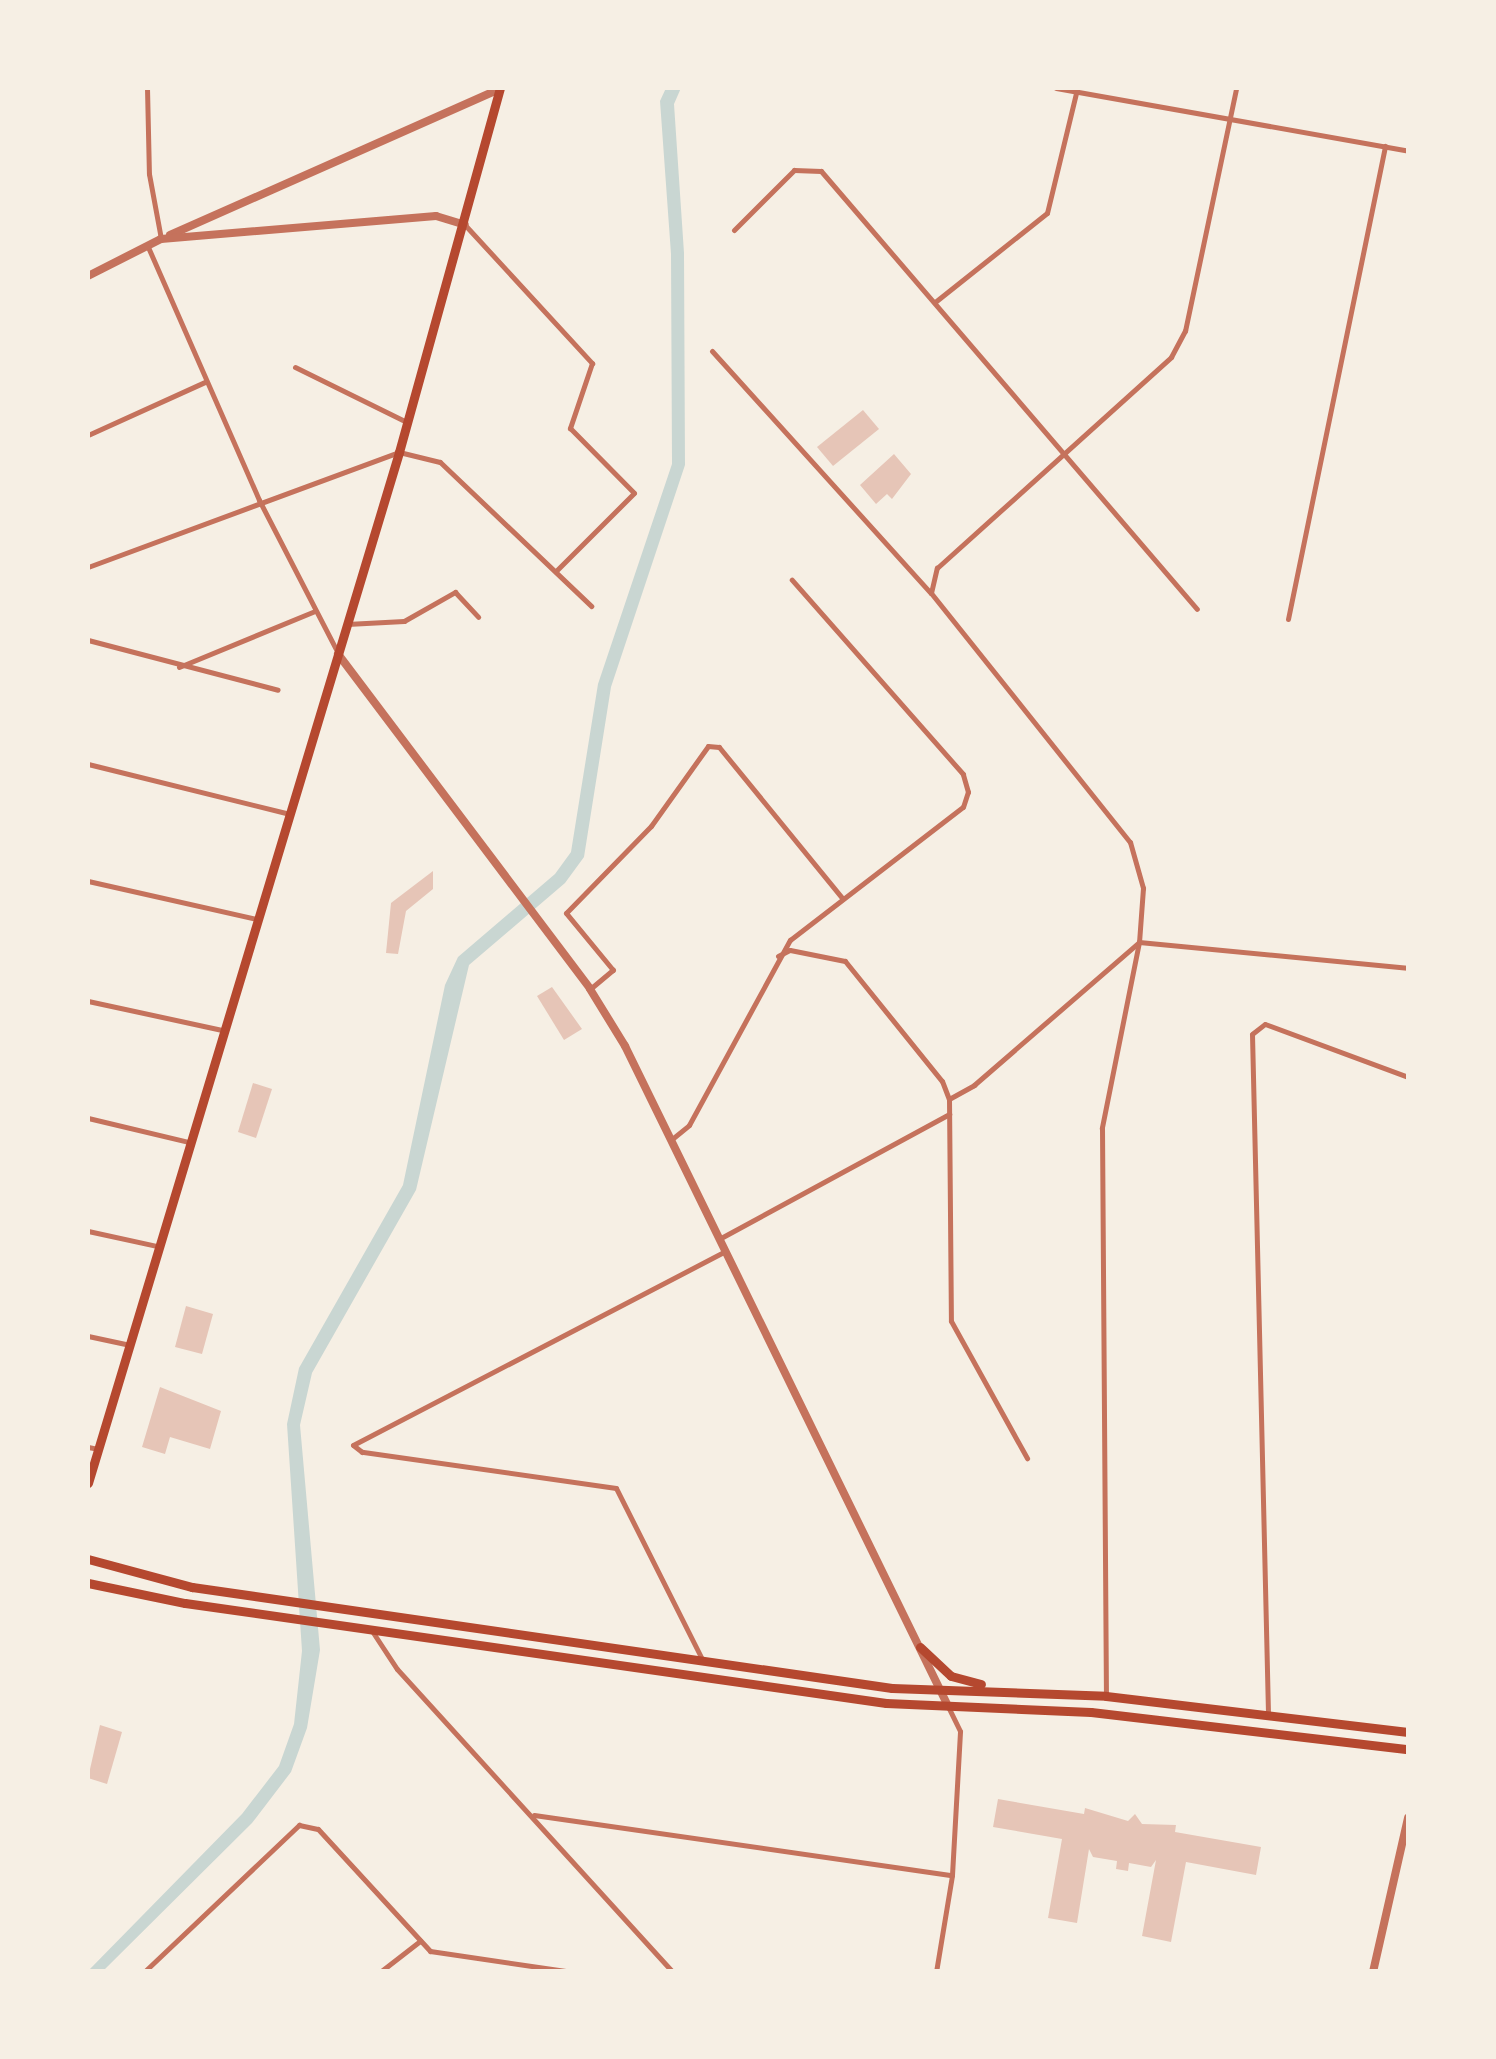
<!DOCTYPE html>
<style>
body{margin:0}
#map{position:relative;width:1496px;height:2059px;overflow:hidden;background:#f6efe4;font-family:Helvetica,sans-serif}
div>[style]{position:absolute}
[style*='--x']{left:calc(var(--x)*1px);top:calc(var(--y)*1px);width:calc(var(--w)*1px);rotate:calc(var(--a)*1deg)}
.water>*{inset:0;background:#c9d6d2}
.building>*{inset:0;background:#e6c5b7}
.minor>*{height:5px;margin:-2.5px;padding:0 2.5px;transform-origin:2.5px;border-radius:2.5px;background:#c5725c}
.tertiary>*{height:8px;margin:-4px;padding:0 4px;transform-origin:4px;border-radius:4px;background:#c5725c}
.primary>*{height:9px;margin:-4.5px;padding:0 4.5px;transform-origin:4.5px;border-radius:4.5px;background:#b5482f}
span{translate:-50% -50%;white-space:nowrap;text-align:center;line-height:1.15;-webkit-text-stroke:9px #f6efe4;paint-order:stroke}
.frame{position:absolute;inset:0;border:90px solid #f6efe4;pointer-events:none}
</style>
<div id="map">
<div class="water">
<div style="clip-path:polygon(666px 88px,681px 88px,674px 104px,684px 253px,685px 465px,611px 687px,584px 857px,565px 883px,469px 965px,416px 1190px,312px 1373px,300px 1425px,320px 1650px,307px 1728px,291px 1772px,252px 1823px,103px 1971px,88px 1971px,242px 1814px,279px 1766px,294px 1724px,302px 1651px,287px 1424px,299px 1368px,403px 1185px,445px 985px,458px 957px,555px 874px,571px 852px,598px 684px,672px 464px,671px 254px,660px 101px)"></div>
</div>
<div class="building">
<div style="clip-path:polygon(863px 410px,879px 429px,833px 466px,817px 447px)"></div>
<div style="clip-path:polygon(894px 454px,911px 474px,892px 499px,887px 494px,876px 504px,860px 485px)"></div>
<div style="clip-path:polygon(433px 871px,433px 889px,406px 911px,398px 954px,386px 953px,391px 903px)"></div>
<div style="clip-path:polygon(552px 987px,582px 1029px,564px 1040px,537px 996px)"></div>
<div style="clip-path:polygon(253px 1083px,272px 1089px,256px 1138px,238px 1132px)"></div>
<div style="clip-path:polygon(186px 1306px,213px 1314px,202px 1354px,175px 1347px)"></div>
<div style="clip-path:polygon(160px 1387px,221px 1411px,210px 1449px,170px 1437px,165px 1454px,142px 1447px)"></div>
<div style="clip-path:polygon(100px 1725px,122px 1732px,107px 1784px,88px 1778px)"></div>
<div style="clip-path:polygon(998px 1799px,1084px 1814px,1085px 1808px,1128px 1821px,1135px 1814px,1142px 1824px,1176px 1825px,1175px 1832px,1261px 1847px,1256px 1875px,1186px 1862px,1171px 1942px,1142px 1936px,1156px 1860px,1151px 1867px,1129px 1863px,1128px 1871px,1116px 1869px,1117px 1861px,1093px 1857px,1089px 1849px,1077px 1923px,1048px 1918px,1062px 1839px,993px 1827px)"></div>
</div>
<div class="minor">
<div style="--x:147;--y:88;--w:86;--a:88.7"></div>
<div style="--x:149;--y:174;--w:66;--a:79.5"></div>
<div style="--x:1056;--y:88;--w:358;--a:10.1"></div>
<div style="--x:465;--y:225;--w:188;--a:47.4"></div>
<div style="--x:592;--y:363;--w:69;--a:108.7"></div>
<div style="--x:570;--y:428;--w:91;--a:45.4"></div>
<div style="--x:634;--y:493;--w:109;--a:135"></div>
<div style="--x:734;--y:230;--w:85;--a:-45"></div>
<div style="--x:794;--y:170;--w:27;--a:2"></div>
<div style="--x:821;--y:171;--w:577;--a:49.36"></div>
<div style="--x:148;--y:247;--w:276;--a:66.3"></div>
<div style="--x:259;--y:500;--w:170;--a:62.7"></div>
<div style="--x:935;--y:302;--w:143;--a:-38.5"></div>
<div style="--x:1047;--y:213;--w:123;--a:-76.4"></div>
<div style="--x:712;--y:351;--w:326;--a:47.9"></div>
<div style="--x:931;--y:593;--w:319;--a:51.4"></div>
<div style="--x:1130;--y:842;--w:48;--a:74.2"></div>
<div style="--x:1143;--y:888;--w:54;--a:94.2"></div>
<div style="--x:1139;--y:942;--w:190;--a:101.3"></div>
<div style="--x:1102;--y:1128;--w:568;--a:89.6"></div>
<div style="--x:295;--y:367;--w:125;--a:26.2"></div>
<div style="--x:88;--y:435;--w:128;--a:-24.4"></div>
<div style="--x:88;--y:567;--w:332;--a:-20.3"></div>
<div style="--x:399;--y:452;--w:42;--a:13.7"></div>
<div style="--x:440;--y:462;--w:209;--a:43.6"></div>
<div style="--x:931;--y:593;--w:26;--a:-77"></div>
<div style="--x:937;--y:568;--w:315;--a:-42"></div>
<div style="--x:1171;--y:357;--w:30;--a:-62"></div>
<div style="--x:1185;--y:331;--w:248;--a:-78.1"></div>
<div style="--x:1288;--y:619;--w:483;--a:-78.4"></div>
<div style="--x:347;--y:624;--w:57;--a:-3"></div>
<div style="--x:404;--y:621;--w:59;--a:-29.6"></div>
<div style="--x:455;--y:592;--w:34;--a:47"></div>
<div style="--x:88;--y:640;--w:196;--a:14.7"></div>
<div style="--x:179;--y:667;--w:147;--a:-22.4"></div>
<div style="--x:88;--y:764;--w:208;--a:13.9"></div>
<div style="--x:88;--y:881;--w:172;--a:12.7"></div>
<div style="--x:1408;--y:900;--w:196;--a:90"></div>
<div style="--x:778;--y:956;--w:13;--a:-27"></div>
<div style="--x:790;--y:950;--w:56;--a:11.3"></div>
<div style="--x:845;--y:961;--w:154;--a:51.1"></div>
<div style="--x:942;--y:1081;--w:19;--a:69"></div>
<div style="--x:949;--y:1099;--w:222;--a:89.5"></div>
<div style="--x:951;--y:1321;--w:157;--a:61"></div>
<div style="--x:590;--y:989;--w:30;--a:-40"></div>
<div style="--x:613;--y:970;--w:74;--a:-129.5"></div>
<div style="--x:566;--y:913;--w:122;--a:-45.7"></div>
<div style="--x:651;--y:826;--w:98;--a:-54.5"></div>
<div style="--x:708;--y:746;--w:11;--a:5"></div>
<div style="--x:719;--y:747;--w:195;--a:50.8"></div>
<div style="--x:88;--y:1001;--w:137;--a:12.2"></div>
<div style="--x:949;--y:1099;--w:29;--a:-29"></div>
<div style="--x:974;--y:1085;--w:218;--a:-40.9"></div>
<div style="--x:1139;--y:942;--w:269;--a:5.5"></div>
<div style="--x:88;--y:1118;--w:104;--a:13.4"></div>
<div style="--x:672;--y:1139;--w:22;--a:-39"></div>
<div style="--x:689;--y:1125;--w:211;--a:-61.4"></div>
<div style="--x:790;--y:940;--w:218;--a:-37.6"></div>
<div style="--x:963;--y:807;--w:16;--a:-72"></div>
<div style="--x:968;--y:792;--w:19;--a:-106"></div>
<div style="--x:963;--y:774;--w:259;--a:-131.4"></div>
<div style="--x:88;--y:1231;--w:71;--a:12.3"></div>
<div style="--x:719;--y:1239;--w:262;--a:-28.5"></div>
<div style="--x:88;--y:1336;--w:43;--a:12.1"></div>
<div style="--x:88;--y:1447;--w:10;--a:11"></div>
<div style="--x:372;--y:1631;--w:45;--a:56.7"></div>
<div style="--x:397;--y:1669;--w:410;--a:47.7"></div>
<div style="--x:702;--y:1659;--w:191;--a:-116.7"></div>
<div style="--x:616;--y:1488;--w:257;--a:-171.9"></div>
<div style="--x:362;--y:1452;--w:11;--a:-142"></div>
<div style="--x:353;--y:1445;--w:420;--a:-27.5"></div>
<div style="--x:1268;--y:1713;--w:679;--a:-91.35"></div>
<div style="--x:1252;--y:1034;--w:16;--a:-38"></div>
<div style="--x:1265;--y:1024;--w:153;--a:20.3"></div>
<div style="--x:534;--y:1815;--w:422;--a:8.2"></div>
<div style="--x:144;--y:1972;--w:214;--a:-43.5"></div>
<div style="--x:299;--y:1825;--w:19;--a:12"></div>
<div style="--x:318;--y:1829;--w:166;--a:47.4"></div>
<div style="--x:430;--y:1951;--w:144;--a:8.4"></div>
<div style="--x:380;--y:1972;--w:51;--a:-37.8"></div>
<div style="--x:936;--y:1972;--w:98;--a:-80.6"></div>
<div style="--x:952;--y:1875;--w:144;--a:-86.8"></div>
<div style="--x:960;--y:1731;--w:25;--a:-116"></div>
</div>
<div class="tertiary">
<div style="--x:170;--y:235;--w:361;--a:-23.9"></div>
<div style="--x:88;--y:276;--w:82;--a:-26.9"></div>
<div style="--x:161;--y:239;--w:276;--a:-4.8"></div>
<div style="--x:436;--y:216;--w:30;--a:17"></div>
<div style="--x:338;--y:654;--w:419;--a:53"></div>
<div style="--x:590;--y:989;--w:67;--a:58.4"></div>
<div style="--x:625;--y:1046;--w:735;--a:63.92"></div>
<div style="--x:1373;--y:1972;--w:158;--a:-77.2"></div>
</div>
<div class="primary">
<div style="--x:88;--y:1483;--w:1077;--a:-73.21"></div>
<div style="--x:399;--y:452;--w:378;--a:-74.5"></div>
<div style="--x:88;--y:1559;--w:108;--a:15.1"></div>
<div style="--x:192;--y:1587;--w:707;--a:8.21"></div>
<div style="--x:892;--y:1688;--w:214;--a:2.1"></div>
<div style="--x:1106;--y:1696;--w:304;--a:6.8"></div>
<div style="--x:88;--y:1583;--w:99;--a:11.7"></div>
<div style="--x:185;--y:1603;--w:708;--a:8.12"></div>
<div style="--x:886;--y:1703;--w:205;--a:2.5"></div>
<div style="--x:1091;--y:1712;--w:319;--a:6.7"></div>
<div style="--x:920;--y:1647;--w:42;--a:43.1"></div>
<div style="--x:951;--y:1676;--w:31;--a:15"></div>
</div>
<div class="frame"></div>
</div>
